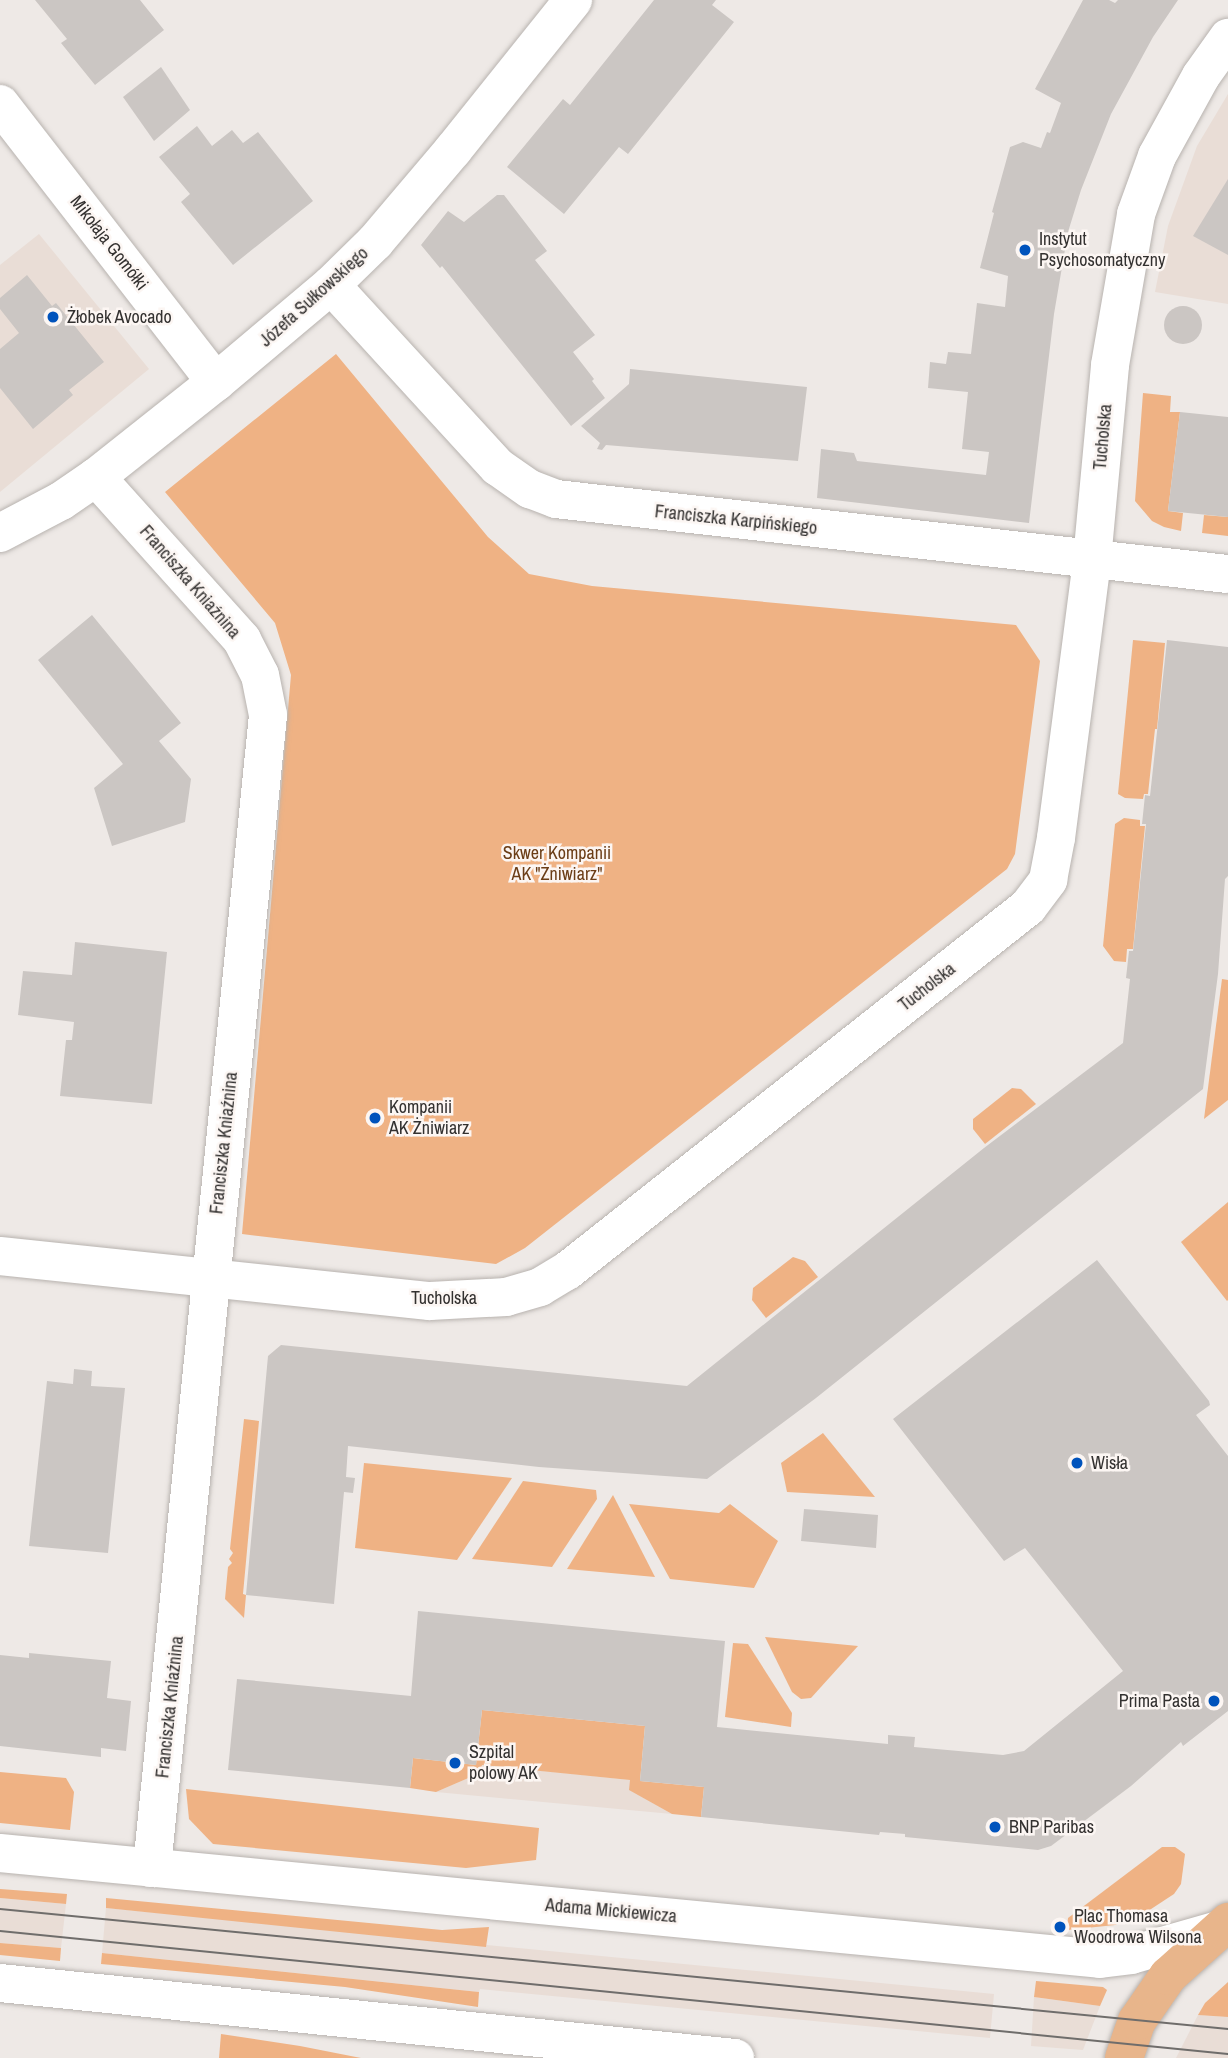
<!DOCTYPE html>
<meta charset="utf-8">
<style>
body{margin:0}
#map{position:relative;width:1228px;height:2058px;overflow:hidden;background:#eee9e6;font-family:"Archivo Narrow",sans-serif}
div>[style]{position:absolute}
[style*='--x']{left:calc(var(--x)*1px);top:calc(var(--y)*1px);width:calc(var(--w)*1px);rotate:calc(var(--a)*1deg)}
.built>*{inset:0;background:#e9ddd6}
.green>*{inset:0;background:#efb284}
.building>*{inset:0;background:#cbc6c3}
.round{border-radius:50%}
.roads{filter:drop-shadow(0 0 2px #b8b3af) drop-shadow(0 0 2px #b8b3af)}
.minor>*{height:38px;margin:-19px;padding:0 19px;transform-origin:19px;border-radius:19px;background:#fff}
.major>*{height:38px;margin:-19px;padding:0 19px;transform-origin:19px;border-radius:19px;background:#e8b58b}
.tram>*{height:2px;margin:-1px;padding:0 1px;transform-origin:1px;border-radius:1px;background:#6f6d6b}
.dots>*{width:19px;height:19px;translate:-50% -50%;box-sizing:border-box;border:4px solid #fcf6f3;border-radius:50%}
span{translate:-50% -50%;white-space:nowrap;text-align:center;line-height:1.15;-webkit-text-stroke:5px #fcf6f3;paint-order:stroke}
.poi-label{font-size:18px;color:#333130}
.left{translate:0 -50%;text-align:left}
.right{translate:-100% -50%;text-align:right}
.street-label{font-size:18px;color:#333130}
.park-label{font-size:18px;color:#6b3d16}
</style>
<div id="map">
<div class="built">
<div style="clip-path:polygon(1228px 94px,1228px 304px,1155px 292px,1168px 226px,1197px 146px)"></div>
<div style="clip-path:polygon(39px 234px,149px 369px,0 492px,0 265px)"></div>
<div style="clip-path:polygon(482px 1765px,631px 1780px,630px 1790px,672px 1814px,436px 1792px,480px 1773px)"></div>
<div style="clip-path:polygon(0 1898px,66px 1904px,61px 1948px,0 1943px)"></div>
<div style="clip-path:polygon(106px 1908px,994px 1994px,990px 2038px,480px 1989px,479px 1992px,102px 1953px)"></div>
<div style="clip-path:polygon(1034px 1997px,1100px 2006px,1083px 2050px,1031px 2046px)"></div>
<div style="clip-path:polygon(1198px 2015px,1228px 2017px,1228px 2058px,1176px 2058px)"></div>
</div>
<div class="green">
<div style="clip-path:polygon(336px 354px,488px 537px,529px 574px,592px 586px,1016px 625px,1040px 661px,1015px 854px,1007px 869px,525px 1248px,496px 1264px,242px 1234px,291px 675px,275px 623px,165px 492px)"></div>
<div style="clip-path:polygon(1143px 393px,1171px 396px,1170px 412px,1180px 412px,1168px 511px,1183px 513px,1181px 531px,1164px 527px,1152px 521px,1135px 501px)"></div>
<div style="clip-path:polygon(1204px 515px,1228px 517px,1228px 536px,1202px 533px)"></div>
<div style="clip-path:polygon(1133px 640px,1165px 643px,1157px 729px,1155px 729px,1148px 794px,1144px 794px,1143px 799px,1125px 798px,1118px 794px)"></div>
<div style="clip-path:polygon(1124px 818px,1140px 820px,1140px 826px,1145px 826px,1133px 949px,1127px 949px,1126px 962px,1114px 961px,1103px 946px,1115px 824px)"></div>
<div style="clip-path:polygon(1222px 979px,1228px 980px,1228px 1100px,1204px 1119px)"></div>
<div style="clip-path:polygon(1012px 1088px,1021px 1089px,1036px 1104px,985px 1144px,973px 1129px,973px 1119px)"></div>
<div style="clip-path:polygon(1228px 1202px,1228px 1300px,1227px 1301px,1181px 1242px)"></div>
<div style="clip-path:polygon(793px 1257px,805px 1261px,818px 1277px,766px 1318px,752px 1300px,753px 1288px)"></div>
<div style="clip-path:polygon(244px 1419px,259px 1421px,243px 1594px,246px 1595px,244px 1618px,225px 1599px,228px 1567px,232px 1563px,229px 1559px,233px 1553px,230px 1549px)"></div>
<div style="clip-path:polygon(823px 1433px,875px 1497px,787px 1492px,781px 1463px)"></div>
<div style="clip-path:polygon(364px 1463px,512px 1478px,457px 1560px,355px 1548px)"></div>
<div style="clip-path:polygon(523px 1481px,596px 1490px,597px 1499px,552px 1567px,472px 1559px)"></div>
<div style="clip-path:polygon(613px 1495px,655px 1577px,567px 1569px)"></div>
<div style="clip-path:polygon(629px 1504px,719px 1513px,730px 1504px,778px 1541px,754px 1588px,670px 1579px)"></div>
<div style="clip-path:polygon(765px 1637px,858px 1646px,811px 1698px,801px 1699px,792px 1692px)"></div>
<div style="clip-path:polygon(733px 1643px,748px 1644px,792px 1713px,791px 1727px,725px 1717px)"></div>
<div style="clip-path:polygon(482px 1710px,645px 1726px,640px 1781px,704px 1787px,701px 1817px,672px 1814px,629px 1790px,630px 1780px,482px 1765px,480px 1773px,436px 1792px,410px 1788px,413px 1758px,476px 1765px)"></div>
<div style="clip-path:polygon(0 1772px,66px 1778px,74px 1792px,70px 1830px,0 1823px)"></div>
<div style="clip-path:polygon(186px 1789px,539px 1828px,536px 1860px,466px 1868px,213px 1844px,189px 1819px)"></div>
<div style="clip-path:polygon(1162px 1847px,1175px 1847px,1185px 1854px,1181px 1884px,1174px 1894px,1145px 1913px,1115px 1925px,1067px 1930px,1068px 1918px)"></div>
<div style="clip-path:polygon(0 1889px,67px 1894px,66px 1904px,0 1898px)"></div>
<div style="clip-path:polygon(106px 1898px,442px 1930px,489px 1927px,486px 1947px,106px 1908px)"></div>
<div style="clip-path:polygon(0 1943px,61px 1948px,60px 1961px,0 1955px)"></div>
<div style="clip-path:polygon(102px 1953px,479px 1992px,478px 2007px,345px 1987px,101px 1964px)"></div>
<div style="clip-path:polygon(1036px 1981px,1103px 1987px,1107px 1990px,1100px 2006px,1034px 1997px)"></div>
<div style="clip-path:polygon(1228px 1982px,1228px 2017px,1198px 2015px,1205px 2003px)"></div>
<div style="clip-path:polygon(221px 2034px,300px 2046px,361px 2058px,219px 2058px)"></div>
</div>
<div class="building">
<div style="clip-path:polygon(35px 0,140px 0,164px 30px,95px 85px,61px 43px,67px 39px)"></div>
<div style="clip-path:polygon(654px 0,716px 0,712px 5px,734px 22px,628px 154px,619px 147px,564px 214px,507px 167px,563px 99px,570px 105px)"></div>
<div style="clip-path:polygon(1083px 0,1109px 0,1115px 3px,1118px 0,1178px 0,1153px 37px,1111px 114px,1081px 190px,1068px 232px,1054px 314px,1029px 523px,817px 498px,821px 449px,854px 453px,857px 461px,986px 475px,989px 452px,962px 449px,968px 392px,928px 388px,930px 362px,946px 364px,948px 352px,971px 354px,977px 303px,1005px 307px,1008px 276px,980px 268px,994px 213px,992px 212px,1010px 147px,1023px 142px,1041px 148px,1047px 132px,1050px 133px,1061px 103px,1035px 89px)"></div>
<div style="clip-path:polygon(161px 67px,190px 110px,154px 141px,123px 97px)"></div>
<div style="clip-path:polygon(197px 126px,212px 146px,232px 130px,243px 143px,258px 132px,313px 201px,233px 265px,181px 202px,190px 194px,159px 157px)"></div>
<div style="clip-path:polygon(1228px 179px,1228px 255px,1193px 236px)"></div>
<div style="clip-path:polygon(497px 195px,504px 195px,547px 251px,535px 260px,595px 335px,573px 352px,594px 379px,592px 381px,605px 398px,571px 426px,442px 266px,440px 268px,421px 245px,448px 211px,464px 222px)"></div>
<div style="clip-path:polygon(27px 275px,52px 306px,56px 303px,104px 362px,69px 390px,73px 395px,33px 429px,0 388px,0 349px,19px 333px,0 309px,0 298px)"></div>
<div class="round" style="left:1164px;top:306px;width:38px;height:38px"></div>
<div style="clip-path:polygon(630px 369px,807px 387px,798px 461px,606px 445px,602px 450px,597px 449px,600px 443px,581px 426px,629px 384px)"></div>
<div style="clip-path:polygon(1180px 412px,1228px 417px,1228px 517px,1168px 511px)"></div>
<div style="clip-path:polygon(92px 615px,181px 723px,159px 741px,191px 779px,185px 822px,112px 846px,94px 788px,123px 764px,38px 660px)"></div>
<div style="clip-path:polygon(1167px 640px,1228px 647px,1228px 876px,1225px 879px,1218px 974px,1203px 1089px,816px 1398px,707px 1479px,539px 1467px,348px 1446px,346px 1477px,355px 1478px,353px 1493px,344px 1492px,334px 1604px,246px 1595px,268px 1356px,281px 1345px,687px 1386px,984px 1148px,1123px 1043px,1130px 979px,1126px 978px,1129px 951px,1133px 951px,1146px 824px,1142px 824px,1145px 795px,1150px 796px)"></div>
<div style="clip-path:polygon(75px 942px,167px 952px,152px 1104px,60px 1096px,66px 1040px,72px 1040px,74px 1022px,18px 1015px,23px 971px,72px 975px)"></div>
<div style="clip-path:polygon(1097px 1260px,1209px 1401px,1210px 1405px,1196px 1415px,1228px 1456px,1228px 1711px,1183px 1746px,1181px 1742px,1131px 1786px,1051px 1846px,1038px 1850px,905px 1837px,905px 1834px,880px 1832px,879px 1835px,701px 1817px,704px 1787px,640px 1781px,645px 1726px,482px 1710px,476px 1765px,413px 1758px,410px 1788px,228px 1770px,237px 1679px,411px 1696px,418px 1611px,725px 1641px,717px 1727px,888px 1744px,888px 1735px,915px 1737px,914px 1747px,1003px 1755px,1024px 1751px,1123px 1671px,1025px 1548px,1004px 1561px,893px 1419px)"></div>
<div style="clip-path:polygon(74px 1369px,92px 1371px,91px 1386px,125px 1388px,108px 1553px,29px 1546px,47px 1381px,73px 1384px)"></div>
<div style="clip-path:polygon(804px 1509px,878px 1515px,876px 1548px,801px 1541px)"></div>
<div style="clip-path:polygon(29px 1653px,111px 1661px,107px 1698px,131px 1701px,126px 1751px,101px 1748px,101px 1757px,0 1746px,0 1655px,29px 1658px)"></div>
</div>
<div class="roads">
<div class="minor">
<div style="--x:0;--y:104;--w:352;--a:52.2"></div>
<div style="--x:331;--y:285;--w:247;--a:47.5"></div>
<div style="--x:498;--y:467;--w:39;--a:35"></div>
<div style="--x:530;--y:489;--w:28;--a:21"></div>
<div style="--x:556;--y:499;--w:676;--a:6.37"></div>
<div style="--x:96;--y:477;--w:219;--a:48.1"></div>
<div style="--x:242;--y:640;--w:39;--a:63"></div>
<div style="--x:260;--y:675;--w:41;--a:78.7"></div>
<div style="--x:268;--y:715;--w:1159;--a:95.75"></div>
<div style="--x:0;--y:533;--w:69;--a:-27.7"></div>
<div style="--x:61;--y:501;--w:42;--a:-34.4"></div>
<div style="--x:96;--y:477;--w:153;--a:-38.4"></div>
<div style="--x:216;--y:382;--w:150;--a:-40.1"></div>
<div style="--x:331;--y:285;--w:62;--a:-44.3"></div>
<div style="--x:375;--y:242;--w:121;--a:-49.7"></div>
<div style="--x:453;--y:150;--w:192;--a:-51.3"></div>
<div style="--x:0;--y:1256;--w:432;--a:6"></div>
<div style="--x:430;--y:1301;--w:76;--a:-3"></div>
<div style="--x:506;--y:1297;--w:35;--a:-16"></div>
<div style="--x:540;--y:1287;--w:31;--a:-31"></div>
<div style="--x:567;--y:1271;--w:587;--a:-38.29"></div>
<div style="--x:1028;--y:907;--w:34;--a:-53"></div>
<div style="--x:1048;--y:880;--w:43;--a:-79.2"></div>
<div style="--x:1056;--y:838;--w:280;--a:-82.6"></div>
<div style="--x:1092;--y:560;--w:196;--a:-84.7"></div>
<div style="--x:1110;--y:365;--w:153;--a:-80.2"></div>
<div style="--x:1136;--y:214;--w:62;--a:-70.1"></div>
<div style="--x:1157;--y:156;--w:91;--a:-61.2"></div>
<div style="--x:1201;--y:76;--w:47;--a:-54.6"></div>
<div style="--x:0;--y:1853;--w:1105;--a:5.5"></div>
<div style="--x:1100;--y:1959;--w:31;--a:-7"></div>
<div style="--x:1131;--y:1955;--w:91;--a:-16"></div>
<div style="--x:0;--y:1983;--w:739;--a:5.83"></div>
</div>
<div class="major">
<div style="--x:1124;--y:2058;--w:39;--a:-71"></div>
<div style="--x:1137;--y:2021;--w:55;--a:-55.4"></div>
<div style="--x:1168;--y:1976;--w:81;--a:-42"></div>
</div>
</div>
<div class="tram">
<div style="--x:0;--y:1909;--w:1234;--a:5.58"></div>
<div style="--x:0;--y:1931;--w:1234;--a:5.72"></div>
</div>
<div class="dots">
<div style="left:1025px;top:250px;background:#0053bc"></div>
<div style="left:53px;top:317px;background:#0053bc"></div>
<div style="left:375px;top:1118px;background:#0053bc"></div>
<div style="left:1077px;top:1463px;background:#0053bc"></div>
<div style="left:1214px;top:1701px;background:#0053bc"></div>
<div style="left:455px;top:1763px;background:#0053bc"></div>
<div style="left:995px;top:1827px;background:#0053bc"></div>
<div style="left:1060px;top:1927px;background:#0053bc"></div>
</div>
<div class="poi-label">
<span class="left" style="left:1039px;top:250px">Instytut<br>Psychosomatyczny</span>
<span class="left" style="left:67px;top:317px">Żłobek Avocado</span>
<span class="left" style="left:389px;top:1118px">Kompanii<br>AK Żniwiarz</span>
<span class="left" style="left:1091px;top:1463px">Wisła</span>
<span class="right" style="left:1200px;top:1701px">Prima Pasta</span>
<span class="left" style="left:469px;top:1763px">Szpital<br>polowy AK</span>
<span class="left" style="left:1009px;top:1827px">BNP Paribas</span>
<span class="left" style="left:1074px;top:1927px">Plac Thomasa<br>Woodrowa Wilsona</span>
</div>
<div class="street-label">
<span style="left:109px;top:243px;rotate:52deg">Mikołaja Gomółki</span>
<span style="left:314px;top:297px;rotate:-42deg">Józefa Sułkowskiego</span>
<span style="left:1103px;top:437px;rotate:-85deg">Tucholska</span>
<span style="left:736px;top:520px;rotate:6deg">Franciszka Karpińskiego</span>
<span style="left:190px;top:582px;rotate:49deg">Franciszka Kniaźnina</span>
<span style="left:927px;top:987px;rotate:-38deg">Tucholska</span>
<span style="left:224px;top:1143px;rotate:-84deg">Franciszka Kniaźnina</span>
<span style="left:444px;top:1298px">Tucholska</span>
<span style="left:170px;top:1707px;rotate:-84deg">Franciszka Kniaźnina</span>
<span style="left:611px;top:1911px;rotate:5deg">Adama Mickiewicza</span>
</div>
<div class="park-label">
<span style="left:557px;top:864px">Skwer Kompanii<br>AK "Żniwiarz"</span>
</div>
</div>
